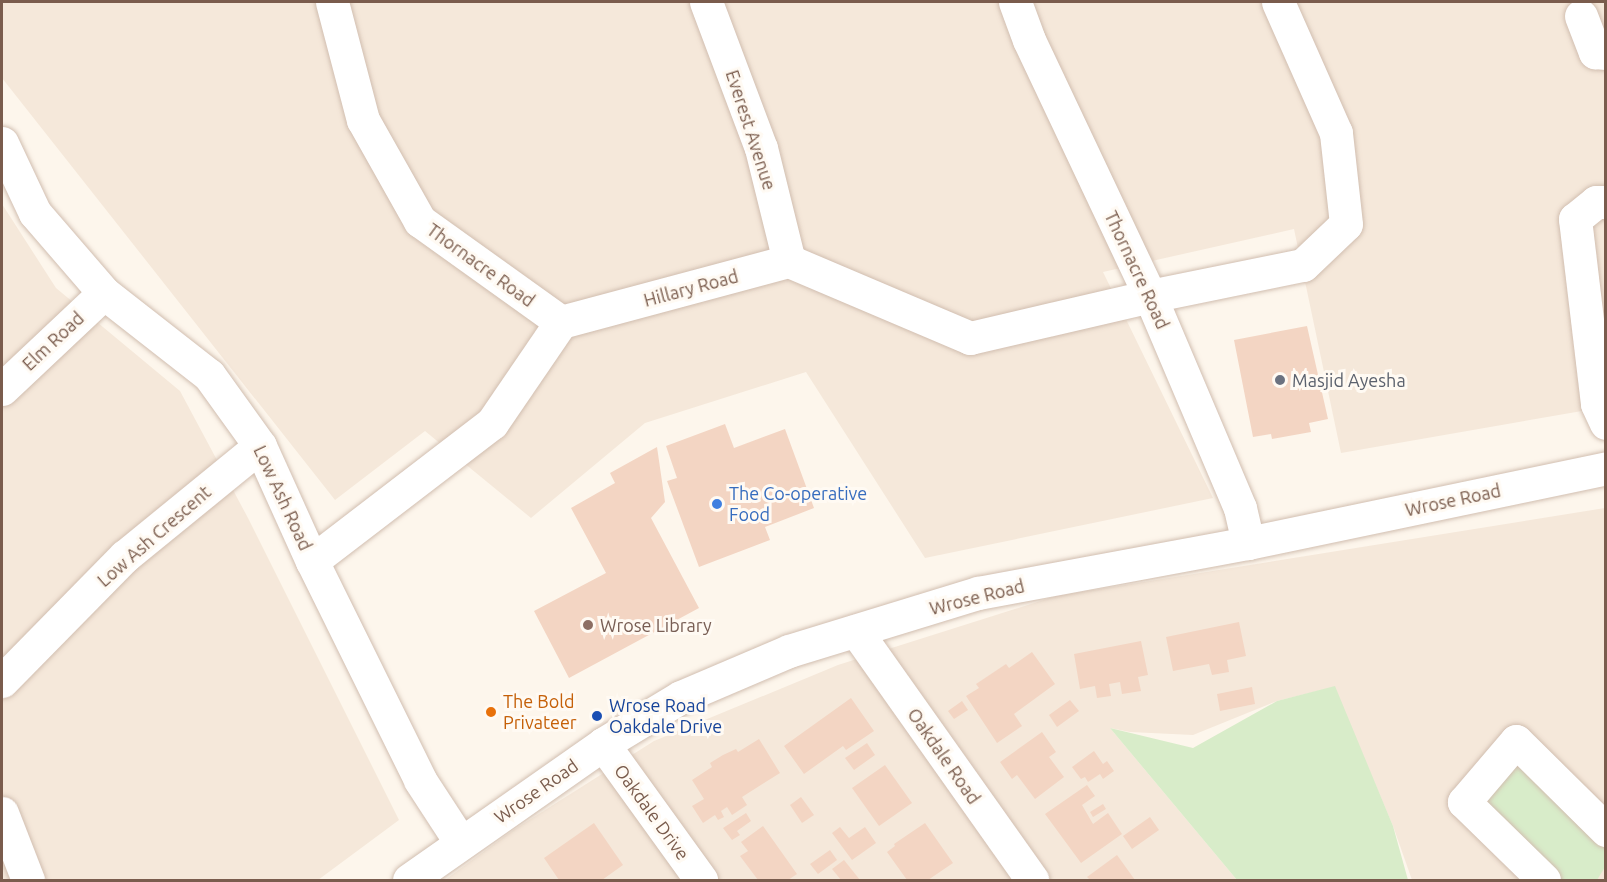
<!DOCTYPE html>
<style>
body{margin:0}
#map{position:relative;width:1607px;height:882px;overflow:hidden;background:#fdf6ec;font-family:Ubuntu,sans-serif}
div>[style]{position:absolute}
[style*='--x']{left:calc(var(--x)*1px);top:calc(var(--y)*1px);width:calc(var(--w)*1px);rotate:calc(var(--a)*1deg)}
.residential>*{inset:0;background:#f5e8da}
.green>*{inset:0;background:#d8ecc9}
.building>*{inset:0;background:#f3d5c3}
.roads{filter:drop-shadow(0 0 2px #d1beb0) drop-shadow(0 0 2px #d1beb0)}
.minor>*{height:33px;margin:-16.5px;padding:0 16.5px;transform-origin:16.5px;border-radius:16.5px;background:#fff}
.dots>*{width:16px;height:16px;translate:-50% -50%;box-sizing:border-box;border:3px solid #fffaf3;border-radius:50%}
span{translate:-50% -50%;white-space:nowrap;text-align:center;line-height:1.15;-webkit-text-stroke:6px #fffaf3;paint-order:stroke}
.street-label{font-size:18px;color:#7a5c4d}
.worship-label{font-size:18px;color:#5b616d}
.left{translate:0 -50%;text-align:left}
.shop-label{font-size:18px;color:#366cbe}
.education-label{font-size:18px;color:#785e54}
.food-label{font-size:18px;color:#c56008}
.transit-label{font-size:18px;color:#164399}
.frame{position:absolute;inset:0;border:3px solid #7a5c4d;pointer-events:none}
</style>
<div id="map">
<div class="residential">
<div style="clip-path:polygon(2px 2px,1605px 2px,1605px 407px,1341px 453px,1294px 229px,1103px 272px,1213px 498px,925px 558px,806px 372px,645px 423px,531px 518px,425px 431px,335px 500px,2px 78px)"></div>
<div style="clip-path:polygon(2px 204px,56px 288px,180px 391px,248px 518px,399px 820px,318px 880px,2px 880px)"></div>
<div style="clip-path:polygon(1605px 508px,1605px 880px,1412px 880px,1393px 826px,1334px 687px,1277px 701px,1193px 735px,1130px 732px,1110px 728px,1237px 880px,445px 880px,512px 831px,654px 741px,838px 665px,1056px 596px)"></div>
</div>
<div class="green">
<div style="clip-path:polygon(1335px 686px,1393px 826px,1408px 880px,1237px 880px,1110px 728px,1193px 748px,1277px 701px)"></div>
<div style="clip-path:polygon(1517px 750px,1605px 838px,1605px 867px,1597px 880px,1554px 880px,1474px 802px)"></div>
</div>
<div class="building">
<div style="clip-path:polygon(1307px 326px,1328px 419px,1309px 423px,1311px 432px,1272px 439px,1271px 434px,1253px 437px,1234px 340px)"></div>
<div style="clip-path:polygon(725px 424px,734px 448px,785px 429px,814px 508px,765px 527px,770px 540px,699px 567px,667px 481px,677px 478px,666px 446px)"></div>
<div style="clip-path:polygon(657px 447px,665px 502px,651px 518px,699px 608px,569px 678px,534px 611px,606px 573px,571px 508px,615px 483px,610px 473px)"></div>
<div style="clip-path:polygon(1239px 622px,1246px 656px,1227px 660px,1229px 672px,1212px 675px,1209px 664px,1173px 671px,1166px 637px)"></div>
<div style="clip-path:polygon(1141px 641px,1148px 675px,1138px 677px,1141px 691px,1122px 694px,1120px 682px,1109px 684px,1111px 696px,1097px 698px,1095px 686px,1080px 689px,1074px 654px)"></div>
<div style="clip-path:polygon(1032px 652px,1055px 684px,1014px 714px,1022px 726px,997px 743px,966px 696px,979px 688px,976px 684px,1006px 664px,1009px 668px)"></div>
<div style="clip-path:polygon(1252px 687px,1255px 704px,1220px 711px,1217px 694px)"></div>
<div style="clip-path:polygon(851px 698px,874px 731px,846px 750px,843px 746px,804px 774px,784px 746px)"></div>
<div style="clip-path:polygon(1070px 700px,1079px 711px,1057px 727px,1049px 715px)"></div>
<div style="clip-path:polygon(962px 701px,968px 710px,954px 719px,948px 711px)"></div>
<div style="clip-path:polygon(1042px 732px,1056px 752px,1049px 757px,1064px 777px,1035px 799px,1017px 775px,1012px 779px,1000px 762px)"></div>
<div style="clip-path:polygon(759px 739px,780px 773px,742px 797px,747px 805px,732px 815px,727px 807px,721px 811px,724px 817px,718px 820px,715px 815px,703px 823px,692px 806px,704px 799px,692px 780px,712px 767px,710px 763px,723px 755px,736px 749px,738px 752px)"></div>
<div style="clip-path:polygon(867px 743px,875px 755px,854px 770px,845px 758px)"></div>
<div style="clip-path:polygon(1094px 751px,1103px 764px,1107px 761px,1114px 771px,1103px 779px,1100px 774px,1088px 782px,1085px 777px,1081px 779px,1072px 767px)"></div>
<div style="clip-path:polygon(885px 765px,912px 803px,879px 826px,852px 788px)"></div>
<div style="clip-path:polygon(1087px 785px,1095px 796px,1082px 805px,1093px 824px,1108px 813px,1122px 834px,1081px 863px,1045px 814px)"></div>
<div style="clip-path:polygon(801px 797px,814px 815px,802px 823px,790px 805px)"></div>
<div style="clip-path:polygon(1103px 804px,1106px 809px,1093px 817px,1090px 812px)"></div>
<div style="clip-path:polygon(746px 813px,751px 821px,737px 831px,740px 835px,732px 840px,723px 828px)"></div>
<div style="clip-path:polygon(1150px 817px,1159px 830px,1132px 849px,1123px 836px)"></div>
<div style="clip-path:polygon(594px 823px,623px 865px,602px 880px,559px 880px,544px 858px)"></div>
<div style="clip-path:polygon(925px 823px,953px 863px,928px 880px,907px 880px,887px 852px,895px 846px,894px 844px)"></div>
<div style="clip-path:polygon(763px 826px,797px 874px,788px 880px,758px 880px,740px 856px,748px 851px,741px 842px)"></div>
<div style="clip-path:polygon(840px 827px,849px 838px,865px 827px,876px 843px,852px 860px,832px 833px)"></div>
<div style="clip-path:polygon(830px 850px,837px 860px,818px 874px,810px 864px)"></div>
<div style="clip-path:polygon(1117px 855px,1135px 880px,1090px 880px,1087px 877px)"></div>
<div style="clip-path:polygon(844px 860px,860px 880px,841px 880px,832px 869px)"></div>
</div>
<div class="roads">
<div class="minor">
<div style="--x:332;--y:2;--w:122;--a:75.3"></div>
<div style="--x:363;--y:120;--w:116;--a:60.6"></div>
<div style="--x:420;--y:221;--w:173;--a:35.6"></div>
<div style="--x:706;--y:2;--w:156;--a:69.4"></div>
<div style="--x:761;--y:148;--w:116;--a:76.1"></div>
<div style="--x:1015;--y:2;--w:40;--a:69.8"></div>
<div style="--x:1029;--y:40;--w:283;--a:64.7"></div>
<div style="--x:1150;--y:296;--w:230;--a:67"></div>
<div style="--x:1240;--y:508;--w:36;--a:77"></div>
<div style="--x:1581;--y:16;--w:39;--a:69"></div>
<div style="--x:1595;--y:52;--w:11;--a:5"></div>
<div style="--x:2;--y:143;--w:77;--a:64.8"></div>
<div style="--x:35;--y:213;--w:106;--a:49.2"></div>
<div style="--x:104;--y:293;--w:133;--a:38"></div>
<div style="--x:209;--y:375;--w:87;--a:54.3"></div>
<div style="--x:260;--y:446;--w:126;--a:65.7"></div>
<div style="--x:312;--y:561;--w:244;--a:63.7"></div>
<div style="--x:420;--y:780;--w:75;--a:56.9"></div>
<div style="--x:1606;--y:202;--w:10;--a:180"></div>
<div style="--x:1596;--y:202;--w:27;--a:141"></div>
<div style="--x:1575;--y:219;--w:186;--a:83.2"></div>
<div style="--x:1597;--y:404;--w:21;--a:65"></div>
<div style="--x:2;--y:389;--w:140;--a:-43.3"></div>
<div style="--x:312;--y:561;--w:227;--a:-37.5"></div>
<div style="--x:492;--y:423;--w:122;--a:-55.7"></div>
<div style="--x:561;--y:322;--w:236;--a:-15"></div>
<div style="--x:789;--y:261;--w:197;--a:23"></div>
<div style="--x:970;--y:338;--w:185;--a:-13.1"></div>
<div style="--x:1150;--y:296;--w:156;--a:-11.5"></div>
<div style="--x:1303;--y:265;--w:59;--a:-43.6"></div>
<div style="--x:1346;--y:224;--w:92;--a:-96.3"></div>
<div style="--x:1336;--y:133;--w:143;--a:-113.9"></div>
<div style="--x:856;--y:631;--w:305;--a:54.7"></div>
<div style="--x:2;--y:681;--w:175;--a:-45.5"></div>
<div style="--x:125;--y:556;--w:174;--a:-39.2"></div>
<div style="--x:603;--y:744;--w:168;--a:54.2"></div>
<div style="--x:2;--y:813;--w:72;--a:68.8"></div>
<div style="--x:409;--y:880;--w:237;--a:-35"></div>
<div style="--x:603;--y:744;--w:91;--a:-31.1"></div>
<div style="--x:681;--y:697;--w:117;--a:-23.1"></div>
<div style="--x:789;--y:651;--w:198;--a:-17.1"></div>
<div style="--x:978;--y:593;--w:275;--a:-10.5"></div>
<div style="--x:1248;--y:543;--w:366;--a:-11.8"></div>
<div style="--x:1544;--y:880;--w:112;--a:-135.7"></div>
<div style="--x:1464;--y:802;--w:80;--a:-49.6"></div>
<div style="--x:1516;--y:741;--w:127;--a:44.7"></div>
</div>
</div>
<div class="dots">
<div style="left:1280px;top:380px;background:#6b7280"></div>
<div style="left:717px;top:504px;background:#3f7fe0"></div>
<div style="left:588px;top:625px;background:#8d6e63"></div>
<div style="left:491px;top:712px;background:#e8710a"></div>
<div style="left:597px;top:716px;background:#1a4fb4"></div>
</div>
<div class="street-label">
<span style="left:751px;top:130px;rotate:72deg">Everest Avenue</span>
<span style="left:481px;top:265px;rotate:36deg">Thornacre Road</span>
<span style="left:1137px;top:270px;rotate:65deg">Thornacre Road</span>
<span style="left:691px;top:288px;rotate:-15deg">Hillary Road</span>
<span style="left:53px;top:341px;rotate:-43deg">Elm Road</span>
<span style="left:283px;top:498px;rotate:65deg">Low Ash Road</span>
<span style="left:1453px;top:500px;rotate:-12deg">Wrose Road</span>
<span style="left:154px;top:536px;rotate:-41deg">Low Ash Crescent</span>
<span style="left:977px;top:597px;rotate:-14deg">Wrose Road</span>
<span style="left:944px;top:756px;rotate:55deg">Oakdale Road</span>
<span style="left:536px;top:791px;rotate:-35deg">Wrose Road</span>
<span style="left:652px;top:812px;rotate:54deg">Oakdale Drive</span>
</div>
<div class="worship-label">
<span class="left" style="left:1292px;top:380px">Masjid Ayesha</span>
</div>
<div class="shop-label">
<span class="left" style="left:729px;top:504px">The Co-operative<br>Food</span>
</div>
<div class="education-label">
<span class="left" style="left:600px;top:625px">Wrose Library</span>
</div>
<div class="food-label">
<span class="left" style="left:503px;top:712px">The Bold<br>Privateer</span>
</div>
<div class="transit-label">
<span class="left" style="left:609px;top:716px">Wrose Road<br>Oakdale Drive</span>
</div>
<div class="frame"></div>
</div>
